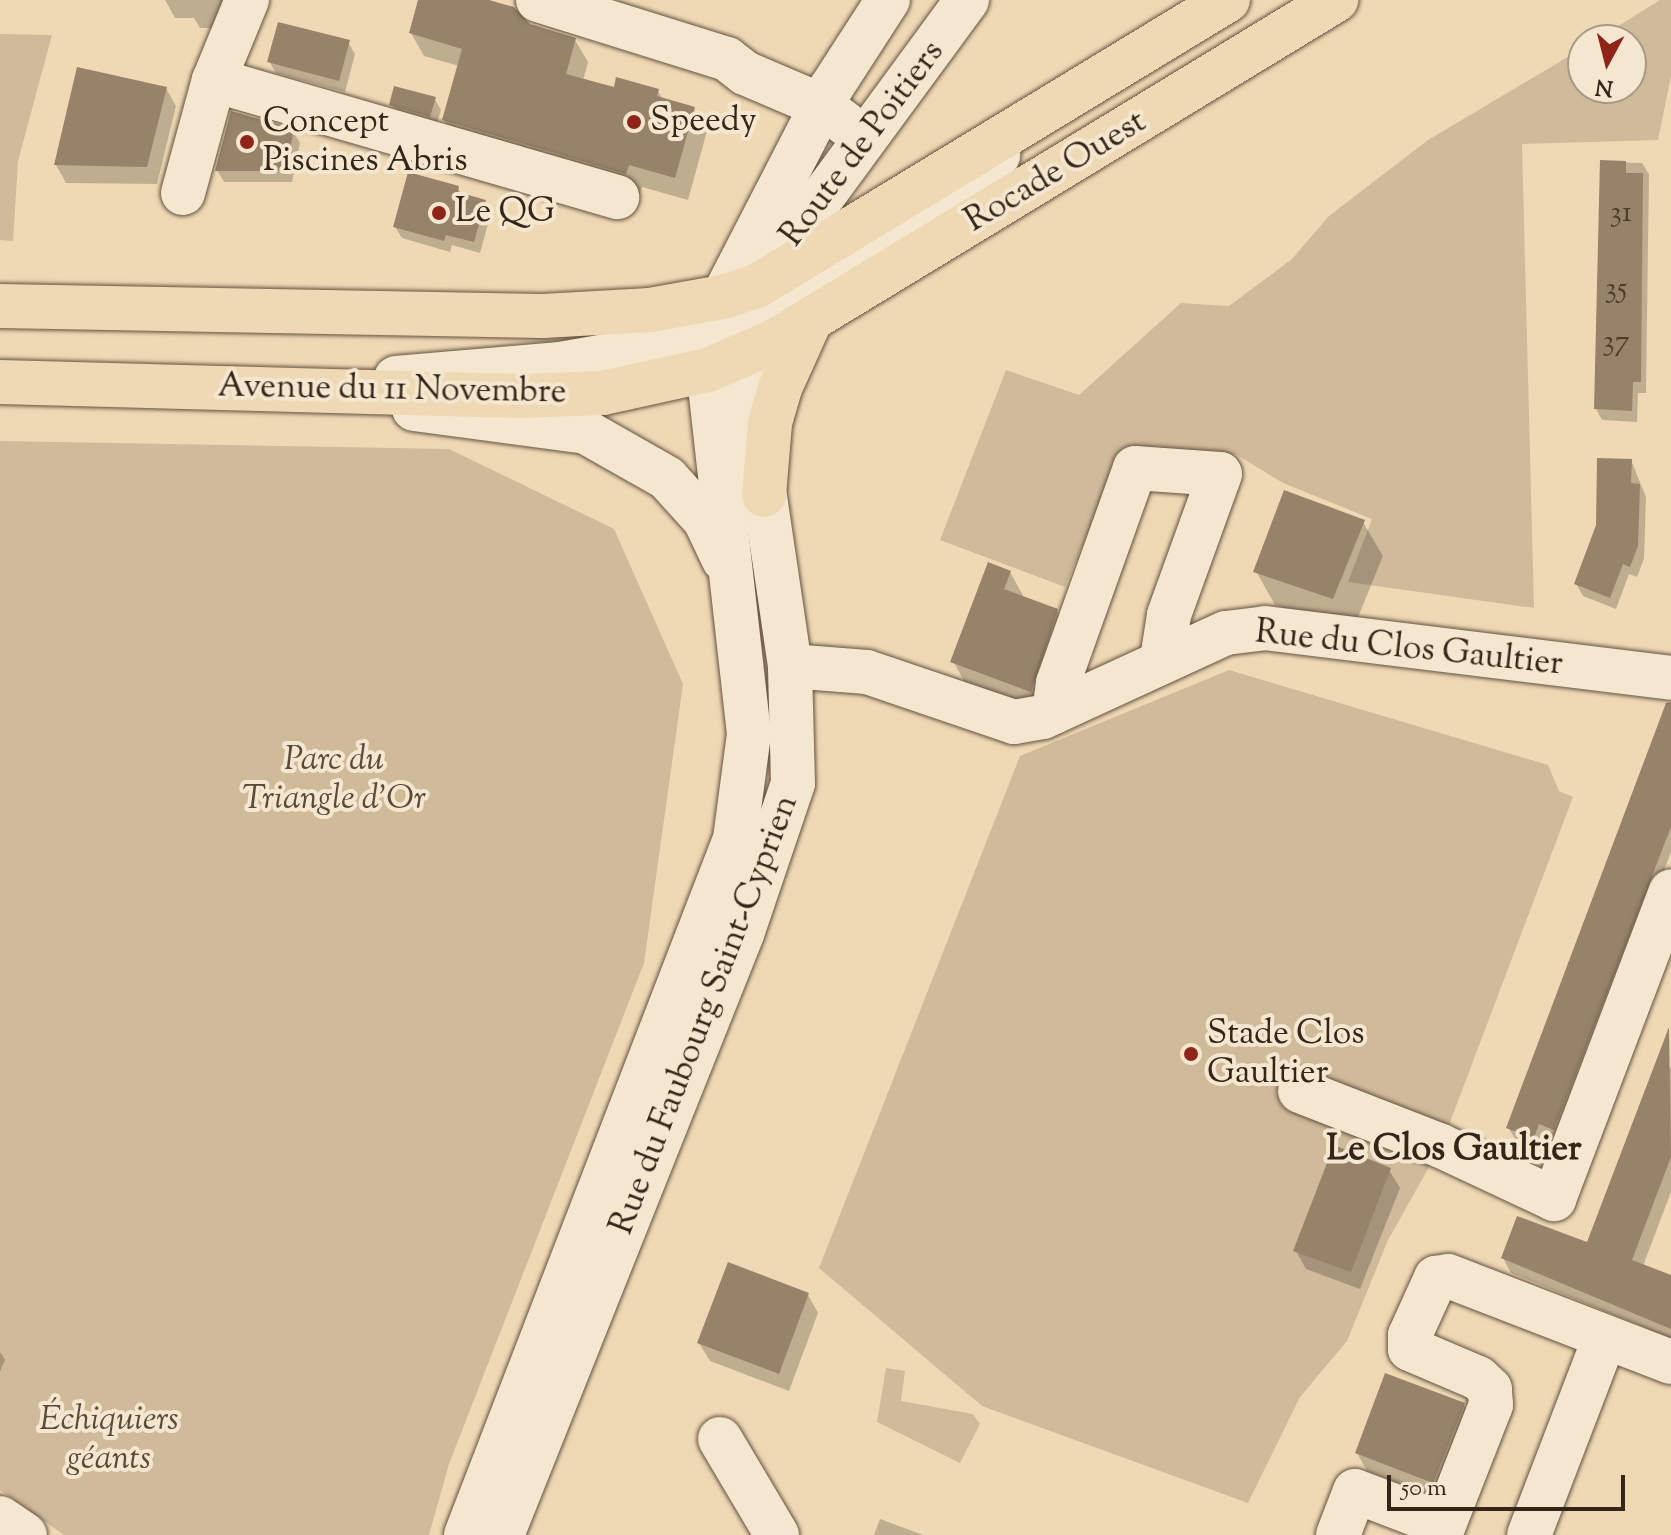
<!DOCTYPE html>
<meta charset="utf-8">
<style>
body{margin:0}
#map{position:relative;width:1671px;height:1535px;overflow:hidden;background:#efd9b5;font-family:"Sorts Mill Goudy",serif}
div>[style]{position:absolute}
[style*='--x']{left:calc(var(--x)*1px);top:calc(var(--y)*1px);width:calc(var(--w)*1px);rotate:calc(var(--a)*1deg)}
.green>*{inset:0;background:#cfba9a}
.shadow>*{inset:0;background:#0003}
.building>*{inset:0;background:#96836a}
.roads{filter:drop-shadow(0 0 2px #645240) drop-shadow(0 0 2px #645240)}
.minor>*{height:44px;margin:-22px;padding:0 22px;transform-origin:22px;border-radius:22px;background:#f5e6cf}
.major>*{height:44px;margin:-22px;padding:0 22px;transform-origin:22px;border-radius:22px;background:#efd9b5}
.dots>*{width:22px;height:22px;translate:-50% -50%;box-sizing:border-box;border:4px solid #f5e6cf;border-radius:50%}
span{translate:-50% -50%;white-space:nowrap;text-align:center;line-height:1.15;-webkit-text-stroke:8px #f5e6cf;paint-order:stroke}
.number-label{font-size:30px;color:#4d3c2d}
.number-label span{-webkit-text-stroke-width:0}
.poi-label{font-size:34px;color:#352519}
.left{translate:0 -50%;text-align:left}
.street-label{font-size:34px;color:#352519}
.park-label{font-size:34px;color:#5c4a39;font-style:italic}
.neighbourhood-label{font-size:36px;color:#352519;font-weight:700}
.north{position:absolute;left:1567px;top:24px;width:80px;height:80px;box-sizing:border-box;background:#f5e6cf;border:2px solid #a89986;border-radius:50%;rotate:187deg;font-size:22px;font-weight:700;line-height:32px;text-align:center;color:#352519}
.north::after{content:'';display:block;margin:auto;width:28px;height:36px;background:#8f2418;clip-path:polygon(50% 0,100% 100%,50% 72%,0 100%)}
.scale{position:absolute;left:1387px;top:1475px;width:238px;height:36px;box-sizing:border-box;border:4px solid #352519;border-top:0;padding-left:10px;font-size:24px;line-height:28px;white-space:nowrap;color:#352519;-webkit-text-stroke:6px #f5e6cf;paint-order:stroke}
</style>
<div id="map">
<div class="green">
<div style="clip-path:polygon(1660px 0,1671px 0,1671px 76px,1658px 140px,1522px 144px,1534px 608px,1348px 582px,1372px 519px,1283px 483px,1237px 455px,1123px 448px,1065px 587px,940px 540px,1006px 370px,1079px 395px,1181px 303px,1229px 306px,1292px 259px,1329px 216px,1428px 140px,1583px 48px,1583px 88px,1631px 88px,1631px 40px,1596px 40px)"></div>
<div style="clip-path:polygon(0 34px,52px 35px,18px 161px,13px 241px,0 240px)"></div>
<div style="clip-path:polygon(0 441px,449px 449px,614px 529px,683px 684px,644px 963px,449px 1464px,429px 1535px,64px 1535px,0 1490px)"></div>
<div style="clip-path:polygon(1229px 670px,1548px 765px,1559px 791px,1573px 797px,1441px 1146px,1388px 1240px,1347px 1341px,1300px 1397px,1248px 1503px,982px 1406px,819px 1268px,1020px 756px)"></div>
<div style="clip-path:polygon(886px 1368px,905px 1371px,901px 1401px,973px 1414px,980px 1424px,960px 1463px,877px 1422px)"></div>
</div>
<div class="shadow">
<div style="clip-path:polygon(165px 0,239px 0,227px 28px,200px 28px,194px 18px,175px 18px)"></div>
<div style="clip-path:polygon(421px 0,482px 0,529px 25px,575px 40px,588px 62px,583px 81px,615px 90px,658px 91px,663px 100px,694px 109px,707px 131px,688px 200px,642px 187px,639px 196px,457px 142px,444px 120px,459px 66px,424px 56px,411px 33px)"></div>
<div style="clip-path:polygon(348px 42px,355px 54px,345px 92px,276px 73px,269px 61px)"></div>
<div style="clip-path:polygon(166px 88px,176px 106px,157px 184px,66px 183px,56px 165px)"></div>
<div style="clip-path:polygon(434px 98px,441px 110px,436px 127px,398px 116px,391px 104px)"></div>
<div style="clip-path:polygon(293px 131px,300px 143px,292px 182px,224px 182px,217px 170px)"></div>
<div style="clip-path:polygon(1602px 162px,1642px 163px,1649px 174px,1646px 393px,1638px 393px,1637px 422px,1602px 420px,1596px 409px)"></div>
<div style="clip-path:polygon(458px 188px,462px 195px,484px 201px,491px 213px,480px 253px,452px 245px,450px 252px,402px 238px,395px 227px)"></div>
<div style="clip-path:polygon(1631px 460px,1646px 497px,1644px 559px,1637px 577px,1629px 574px,1616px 609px,1583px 596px,1576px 584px)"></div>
<div style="clip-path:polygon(1363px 522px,1383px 556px,1352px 632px,1275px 605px,1256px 571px)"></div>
<div style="clip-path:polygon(1010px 572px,1025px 599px,1057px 611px,1076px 645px,1050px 725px,972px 695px,953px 661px)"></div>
<div style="clip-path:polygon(1671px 732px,1671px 852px,1560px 1140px,1545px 1135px,1540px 1148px,1515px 1139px,1508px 1127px)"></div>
<div style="clip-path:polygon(1671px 1066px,1671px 1192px,1643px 1266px,1671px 1277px,1671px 1338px,1511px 1273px,1503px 1258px,1588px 1245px)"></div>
<div style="clip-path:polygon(1389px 1170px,1400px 1188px,1360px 1289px,1306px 1269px,1296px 1251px)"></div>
<div style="clip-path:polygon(808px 1295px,818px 1313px,789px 1391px,710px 1361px,699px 1343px)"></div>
<div style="clip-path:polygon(0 1352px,5px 1360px,0 1371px)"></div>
<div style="clip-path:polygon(1464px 1405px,1474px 1422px,1443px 1500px,1367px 1471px,1357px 1453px)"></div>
<div style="clip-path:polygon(880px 1519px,923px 1535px,874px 1535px)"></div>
</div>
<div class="building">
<div style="clip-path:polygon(418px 0,489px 0,514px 7px,530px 24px,576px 38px,566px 74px,614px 87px,616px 77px,659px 89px,657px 96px,695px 107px,675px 178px,629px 165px,626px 174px,442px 120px,462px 49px,409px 33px)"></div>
<div style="clip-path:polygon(278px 22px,350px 40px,339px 81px,267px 62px)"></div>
<div style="clip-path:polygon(77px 67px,167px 87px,147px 167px,54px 165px)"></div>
<div style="clip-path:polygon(394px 86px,436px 97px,430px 117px,389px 105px)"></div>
<div style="clip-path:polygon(231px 111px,294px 129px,286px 171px,215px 171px)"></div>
<div style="clip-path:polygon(1600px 160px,1626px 161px,1626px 173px,1643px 173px,1641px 382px,1633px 382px,1632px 411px,1594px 409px)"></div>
<div style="clip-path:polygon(408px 172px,459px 186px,458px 192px,486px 200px,474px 242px,446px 235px,444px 241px,393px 227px)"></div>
<div style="clip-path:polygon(1597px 458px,1632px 459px,1631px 483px,1640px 484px,1638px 546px,1630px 567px,1623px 564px,1610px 598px,1574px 584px,1596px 525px)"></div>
<div style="clip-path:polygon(1284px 490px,1365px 520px,1333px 599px,1253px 572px)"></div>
<div style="clip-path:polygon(988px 562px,1011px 571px,1004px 589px,1058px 609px,1031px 692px,950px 662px)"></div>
<div style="clip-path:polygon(1671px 702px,1671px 827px,1554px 1130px,1539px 1124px,1534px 1138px,1506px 1128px,1666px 703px)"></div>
<div style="clip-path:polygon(1669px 1027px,1671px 1157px,1632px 1260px,1671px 1275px,1671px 1329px,1501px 1258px,1517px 1216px,1587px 1242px)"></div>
<div style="clip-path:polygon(1334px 1145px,1391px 1168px,1351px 1272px,1293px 1251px)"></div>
<div style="clip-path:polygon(728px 1262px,809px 1293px,779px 1374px,697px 1343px)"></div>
<div style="clip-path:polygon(1385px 1373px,1465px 1403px,1433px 1483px,1355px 1453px)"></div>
</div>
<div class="roads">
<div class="minor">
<div style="--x:538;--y:0;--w:198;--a:17.3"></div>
<div style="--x:727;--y:59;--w:23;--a:38"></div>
<div style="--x:745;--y:73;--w:84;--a:23.2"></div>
<div style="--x:822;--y:106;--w:30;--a:37"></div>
<div style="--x:214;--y:80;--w:420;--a:16.2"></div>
<div style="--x:183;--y:193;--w:117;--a:-74.7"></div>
<div style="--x:214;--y:80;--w:87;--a:-67.6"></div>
<div style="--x:738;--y:340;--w:96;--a:-37"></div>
<div style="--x:815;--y:282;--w:136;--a:-31.5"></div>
<div style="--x:931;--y:211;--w:87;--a:-39.4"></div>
<div style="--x:396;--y:378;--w:165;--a:-4.9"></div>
<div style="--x:560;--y:364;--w:93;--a:-9.9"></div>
<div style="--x:652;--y:348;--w:69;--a:-19.5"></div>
<div style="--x:717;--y:325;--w:56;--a:-44.3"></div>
<div style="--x:757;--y:286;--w:355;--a:-53.7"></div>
<div style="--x:414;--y:409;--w:174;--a:7.6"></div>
<div style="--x:586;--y:432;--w:93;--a:29.6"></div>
<div style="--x:667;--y:478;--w:57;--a:47.9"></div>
<div style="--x:705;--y:520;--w:44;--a:64.6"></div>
<div style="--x:790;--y:666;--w:77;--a:4.5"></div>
<div style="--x:867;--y:672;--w:155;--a:18.8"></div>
<div style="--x:1014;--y:722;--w:29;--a:-10"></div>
<div style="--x:1043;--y:717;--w:201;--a:-24.7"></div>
<div style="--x:1226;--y:633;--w:39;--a:-7"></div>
<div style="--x:1265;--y:628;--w:409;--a:7"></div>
<div style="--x:1054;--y:712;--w:29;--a:-82"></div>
<div style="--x:1058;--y:683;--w:228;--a:-70.3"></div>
<div style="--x:1135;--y:468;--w:85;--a:4"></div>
<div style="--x:1220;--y:474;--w:150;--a:109.9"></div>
<div style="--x:1169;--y:615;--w:45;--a:99"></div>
<div style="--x:1300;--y:1091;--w:151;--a:21.3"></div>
<div style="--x:1441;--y:1146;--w:125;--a:25.1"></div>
<div style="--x:1554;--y:1199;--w:329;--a:-69.2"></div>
<div style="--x:720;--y:1439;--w:112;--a:59.3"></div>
<div style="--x:0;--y:1518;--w:30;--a:34"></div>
<div style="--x:466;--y:1535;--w:746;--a:-68.87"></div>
<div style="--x:735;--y:839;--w:106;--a:-82.4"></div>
<div style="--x:749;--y:734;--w:366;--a:-96.4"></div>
<div style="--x:708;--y:370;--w:75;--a:-78.4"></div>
<div style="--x:723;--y:297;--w:235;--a:-62.7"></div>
<div style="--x:831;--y:88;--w:105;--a:-57.1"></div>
<div style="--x:502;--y:1535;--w:647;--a:-68.23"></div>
<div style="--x:742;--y:934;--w:159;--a:-71.3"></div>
<div style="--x:793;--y:783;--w:117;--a:-91.5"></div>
<div style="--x:790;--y:666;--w:314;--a:-98.4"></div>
<div style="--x:744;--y:355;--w:70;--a:-79.3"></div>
<div style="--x:1338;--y:1535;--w:47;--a:-68.9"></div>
<div style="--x:1355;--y:1491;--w:95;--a:20.9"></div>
<div style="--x:1440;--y:1535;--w:140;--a:-68.6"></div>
<div style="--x:1491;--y:1405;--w:16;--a:-94"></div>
<div style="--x:1490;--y:1389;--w:16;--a:-137"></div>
<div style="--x:1478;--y:1378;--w:74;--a:-156.9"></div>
<div style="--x:1410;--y:1349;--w:14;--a:-90"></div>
<div style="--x:1410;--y:1335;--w:63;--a:-65.5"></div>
<div style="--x:1436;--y:1278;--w:12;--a:-9"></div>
<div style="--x:1448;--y:1276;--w:239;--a:21.1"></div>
<div style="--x:1529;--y:1535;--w:212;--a:-69"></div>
</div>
<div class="major">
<div style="--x:0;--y:306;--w:543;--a:1.06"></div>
<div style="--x:543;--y:316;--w:107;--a:-3.2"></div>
<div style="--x:650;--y:310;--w:74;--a:-10.1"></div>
<div style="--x:723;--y:297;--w:36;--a:-18"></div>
<div style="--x:757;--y:286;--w:551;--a:-31.27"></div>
<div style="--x:0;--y:382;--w:520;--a:1.54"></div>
<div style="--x:520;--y:396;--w:83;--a:-2.1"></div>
<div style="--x:603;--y:393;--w:107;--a:-12.4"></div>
<div style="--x:708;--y:370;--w:73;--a:-23.4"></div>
<div style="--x:775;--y:341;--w:657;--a:-31.29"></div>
<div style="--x:764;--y:495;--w:72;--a:-85.2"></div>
<div style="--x:770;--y:423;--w:36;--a:-74"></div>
<div style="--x:780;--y:388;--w:76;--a:-65.8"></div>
</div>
</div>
<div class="dots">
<div style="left:634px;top:122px;background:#8f2418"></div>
<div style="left:247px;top:142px;background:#8f2418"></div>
<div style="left:439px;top:213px;background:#8f2418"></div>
<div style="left:1191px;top:1054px;background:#8f2418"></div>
</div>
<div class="number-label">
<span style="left:1621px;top:214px">31</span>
<span style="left:1616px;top:290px">35</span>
<span style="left:1616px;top:343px">37</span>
</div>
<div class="poi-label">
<span class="left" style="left:263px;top:142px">Concept<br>Piscines Abris</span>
<span class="left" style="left:650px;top:122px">Speedy</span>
<span class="left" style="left:455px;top:213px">Le QG</span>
<span class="left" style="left:1207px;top:1054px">Stade Clos<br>Gaultier</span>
</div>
<div class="street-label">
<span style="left:863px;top:144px;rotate:-53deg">Route de Poitiers</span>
<span style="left:1056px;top:172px;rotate:-31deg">Rocade Ouest</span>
<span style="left:392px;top:390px;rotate:1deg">Avenue du 11 Novembre</span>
<span style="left:1409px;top:649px;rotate:6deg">Rue du Clos Gaultier</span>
<span style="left:705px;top:1015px;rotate:-69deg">Rue du Faubourg Saint-Cyprien</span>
</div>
<div class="park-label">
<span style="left:334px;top:780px">Parc du<br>Triangle d'Or</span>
<span style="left:109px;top:1440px">Échiquiers<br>géants</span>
</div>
<div class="neighbourhood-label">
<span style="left:1454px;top:1151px">Le Clos Gaultier</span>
</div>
<div class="north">N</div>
<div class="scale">50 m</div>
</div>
